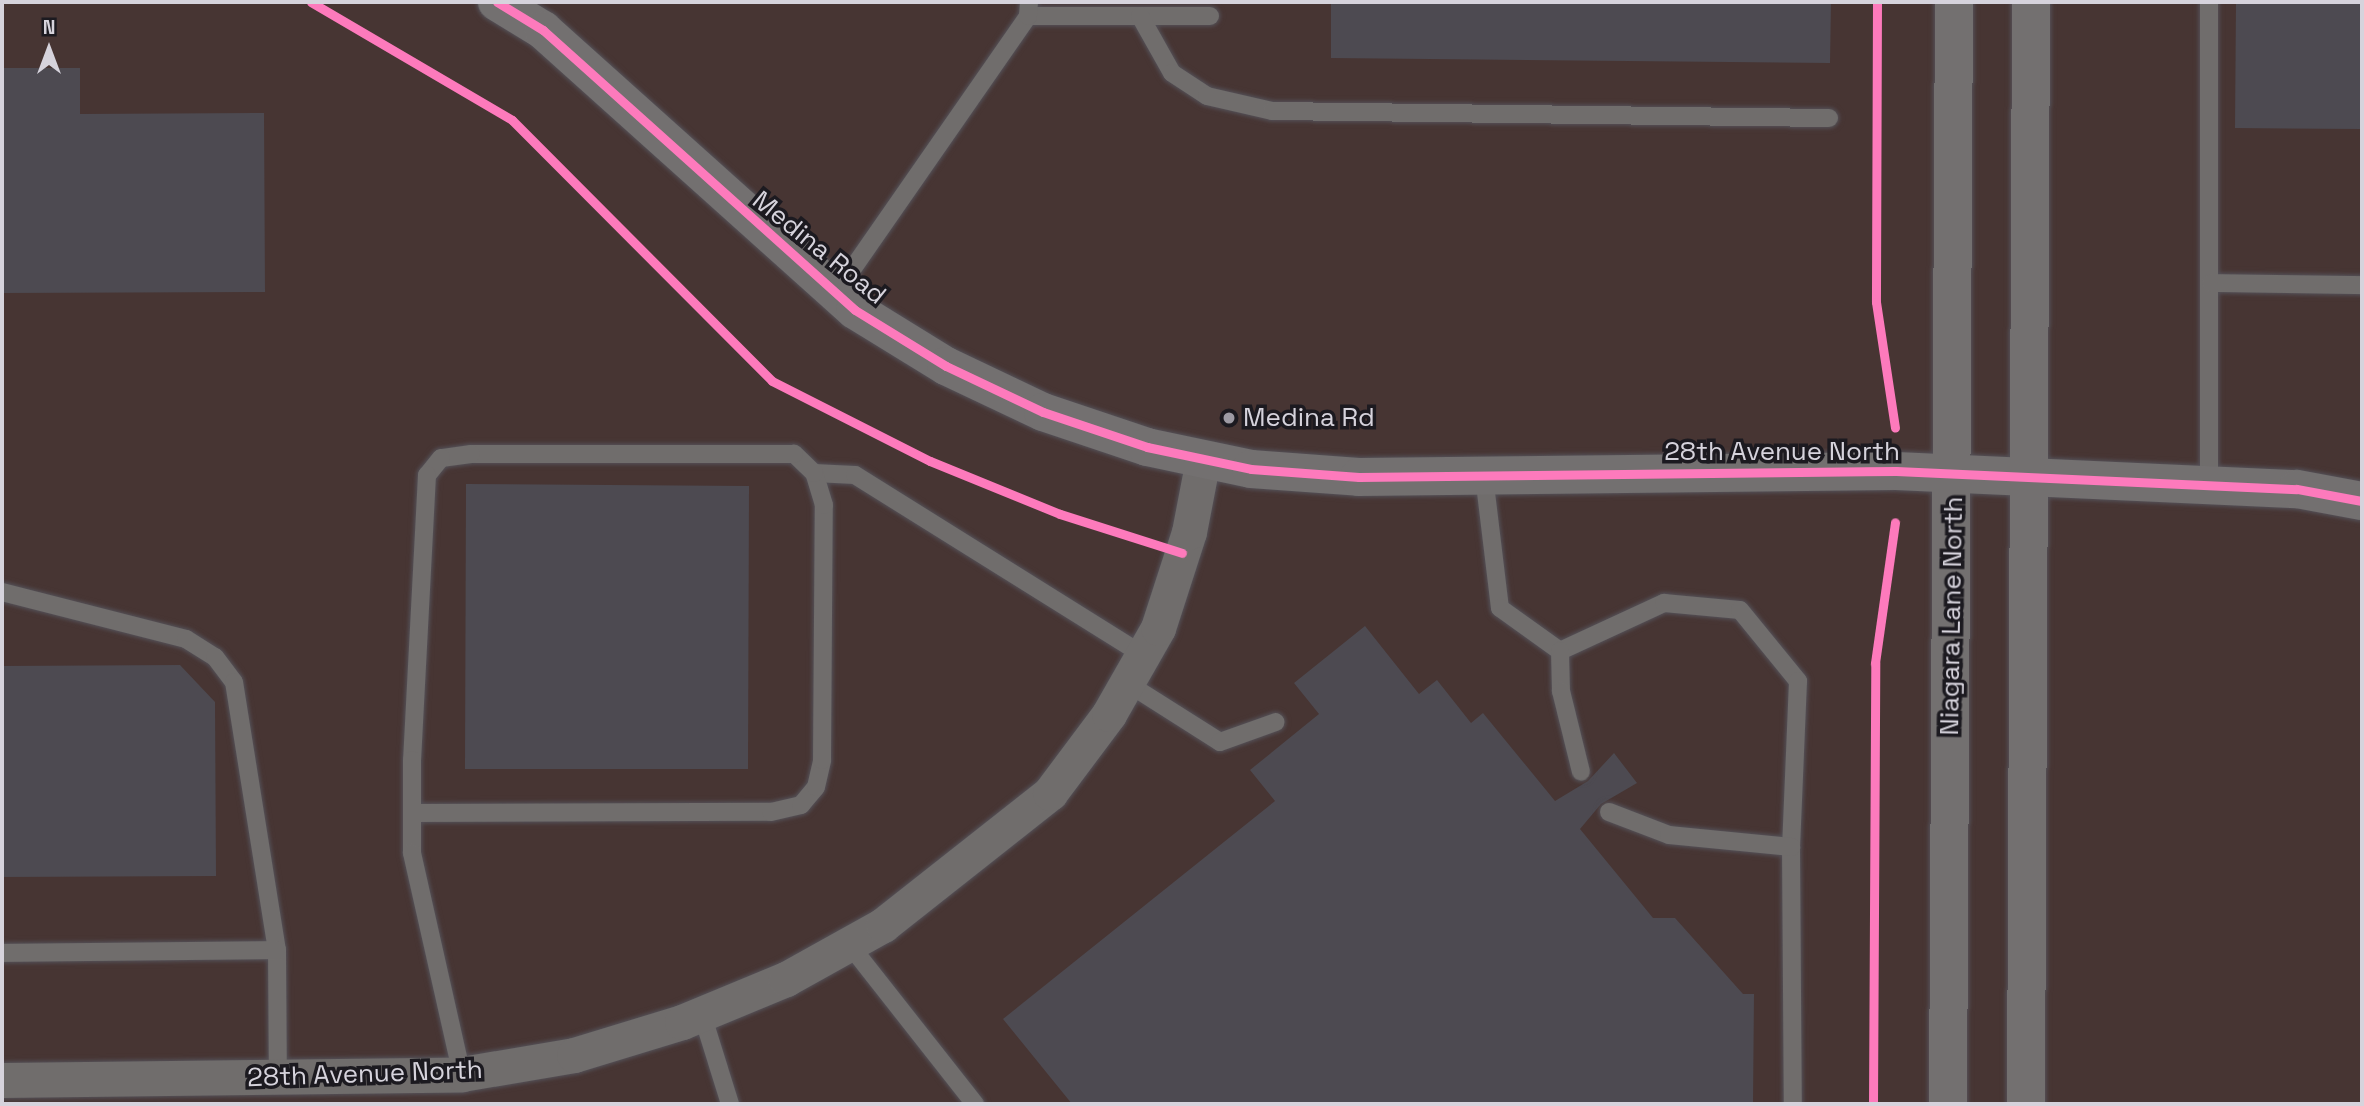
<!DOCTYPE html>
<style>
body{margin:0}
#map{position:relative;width:2364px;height:1106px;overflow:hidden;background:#37343c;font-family:"Space Grotesk",sans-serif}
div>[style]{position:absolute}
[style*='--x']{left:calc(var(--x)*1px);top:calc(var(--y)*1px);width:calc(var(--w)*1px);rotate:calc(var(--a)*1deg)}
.industrial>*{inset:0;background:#473533}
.building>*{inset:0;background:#4d4a51}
.roads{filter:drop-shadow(0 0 2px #545158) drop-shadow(0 0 2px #545158)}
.lane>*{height:18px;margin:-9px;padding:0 9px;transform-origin:9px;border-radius:9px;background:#706d6c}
.street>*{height:35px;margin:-17.5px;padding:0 17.5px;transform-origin:17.5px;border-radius:17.5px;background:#706d6c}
.secondary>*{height:38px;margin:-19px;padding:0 19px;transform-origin:19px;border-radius:19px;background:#737070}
.cycleway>*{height:9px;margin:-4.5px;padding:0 4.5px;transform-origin:4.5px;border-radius:4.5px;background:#fd7abc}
.dots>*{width:19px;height:19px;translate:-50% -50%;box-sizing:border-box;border:4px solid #1c1a20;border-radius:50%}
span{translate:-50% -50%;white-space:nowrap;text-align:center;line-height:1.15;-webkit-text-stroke:7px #1c1a20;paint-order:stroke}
.street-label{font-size:26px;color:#d6d3dc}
.poi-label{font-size:26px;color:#d6d3dc}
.left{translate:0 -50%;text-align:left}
.frame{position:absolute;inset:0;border:4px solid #d6d3dc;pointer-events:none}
.north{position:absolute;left:14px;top:14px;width:70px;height:70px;-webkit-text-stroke:5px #1c1a20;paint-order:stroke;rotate:0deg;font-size:19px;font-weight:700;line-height:28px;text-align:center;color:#d6d3dc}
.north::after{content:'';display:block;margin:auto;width:24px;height:32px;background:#d6d3dc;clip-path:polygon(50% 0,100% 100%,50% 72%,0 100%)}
</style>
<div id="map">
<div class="industrial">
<div style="clip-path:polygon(2px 2px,2362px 2px,2362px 1104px,2px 1104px)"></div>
</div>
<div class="building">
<div style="clip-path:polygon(1331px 2px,1831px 2px,1830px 63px,1331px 58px)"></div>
<div style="clip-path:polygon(2236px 2px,2362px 2px,2362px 129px,2235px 128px)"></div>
<div style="clip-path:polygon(2px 68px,80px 68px,80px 114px,264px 113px,265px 292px,2px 293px)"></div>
<div style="clip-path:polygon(466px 484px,749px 486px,748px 769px,465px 769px)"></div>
<div style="clip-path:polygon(1365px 626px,1419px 694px,1437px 680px,1471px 723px,1483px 713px,1555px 801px,1588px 781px,1614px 753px,1637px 783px,1601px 804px,1580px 829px,1653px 918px,1675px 918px,1743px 994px,1754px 994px,1753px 1104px,1072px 1104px,1003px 1019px,1275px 801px,1250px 770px,1319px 714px,1294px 683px)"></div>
<div style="clip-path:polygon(180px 665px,215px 702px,216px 876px,2px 877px,2px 666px)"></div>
</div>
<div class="roads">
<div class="lane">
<div style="--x:2209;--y:2;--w:482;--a:90"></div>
<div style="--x:1028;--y:16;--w:182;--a:0"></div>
<div style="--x:1140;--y:16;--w:65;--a:60.7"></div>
<div style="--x:1172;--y:73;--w:42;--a:33.3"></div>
<div style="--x:1207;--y:96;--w:67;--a:13"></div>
<div style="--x:1272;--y:111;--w:557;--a:0.72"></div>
<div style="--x:2211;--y:283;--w:151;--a:0.8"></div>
<div style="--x:835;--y:294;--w:338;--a:-55.2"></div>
<div style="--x:1028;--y:16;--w:14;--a:-86"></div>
<div style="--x:814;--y:473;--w:41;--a:2.8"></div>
<div style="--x:855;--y:475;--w:340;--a:32"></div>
<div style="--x:1484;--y:476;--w:133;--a:83.1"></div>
<div style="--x:1500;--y:608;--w:74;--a:35.6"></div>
<div style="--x:1560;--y:651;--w:115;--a:-24.8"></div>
<div style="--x:1664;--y:603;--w:76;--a:5.3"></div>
<div style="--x:1740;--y:610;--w:92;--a:50.8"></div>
<div style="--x:1798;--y:681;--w:166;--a:92.4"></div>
<div style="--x:1791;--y:847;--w:257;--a:89.6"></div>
<div style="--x:2;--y:592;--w:190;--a:14.3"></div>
<div style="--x:186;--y:639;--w:34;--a:32"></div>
<div style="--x:215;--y:657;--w:31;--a:53"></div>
<div style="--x:234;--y:682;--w:271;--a:80.9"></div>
<div style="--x:277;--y:950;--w:129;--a:89.6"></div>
<div style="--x:1560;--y:651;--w:40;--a:88.6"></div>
<div style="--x:1561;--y:691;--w:83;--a:76.1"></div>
<div style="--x:1127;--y:683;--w:110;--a:32.4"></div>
<div style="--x:1220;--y:742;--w:59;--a:-19.7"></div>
<div style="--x:1609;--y:812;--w:64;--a:21"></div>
<div style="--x:1669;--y:835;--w:123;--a:5.6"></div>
<div style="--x:412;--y:813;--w:359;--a:-0.2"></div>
<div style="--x:771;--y:812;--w:31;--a:-13"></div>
<div style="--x:801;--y:805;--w:23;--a:-50"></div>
<div style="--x:816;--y:787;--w:28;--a:-77"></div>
<div style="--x:822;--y:760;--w:255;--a:-89.6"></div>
<div style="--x:824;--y:505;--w:34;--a:-107"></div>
<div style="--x:814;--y:473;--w:28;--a:-136"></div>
<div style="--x:794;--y:454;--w:323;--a:180"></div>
<div style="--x:471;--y:454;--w:30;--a:172"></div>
<div style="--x:441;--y:458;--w:22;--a:129"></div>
<div style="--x:427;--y:475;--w:285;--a:93"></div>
<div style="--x:412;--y:760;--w:93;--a:90"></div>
<div style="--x:412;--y:853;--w:227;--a:77.3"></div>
<div style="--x:849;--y:944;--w:204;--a:51.8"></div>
<div style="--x:2;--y:953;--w:275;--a:-0.6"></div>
<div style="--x:702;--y:1014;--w:94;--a:72.7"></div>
</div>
<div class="street">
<div style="--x:2;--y:1080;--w:460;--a:-0.7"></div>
<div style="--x:462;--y:1074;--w:114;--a:-9.6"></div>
<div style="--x:574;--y:1055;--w:113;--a:-17"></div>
<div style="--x:682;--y:1022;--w:113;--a:-22.5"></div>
<div style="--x:786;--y:979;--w:111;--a:-29.1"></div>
<div style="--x:883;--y:925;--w:213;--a:-38.3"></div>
<div style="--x:1050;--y:793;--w:99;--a:-53.2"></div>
<div style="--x:1109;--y:714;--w:99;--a:-60.3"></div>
<div style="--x:1158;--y:628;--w:101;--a:-72.1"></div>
<div style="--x:1189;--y:532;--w:74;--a:-79.1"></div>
</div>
<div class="secondary">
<div style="--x:497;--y:2;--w:54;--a:31.3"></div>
<div style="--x:543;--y:30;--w:419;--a:41.9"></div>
<div style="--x:855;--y:310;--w:107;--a:31.6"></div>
<div style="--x:946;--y:366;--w:107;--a:25.4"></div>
<div style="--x:1043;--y:412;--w:110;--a:18.6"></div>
<div style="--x:1147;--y:447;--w:106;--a:11.9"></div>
<div style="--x:1251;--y:469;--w:108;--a:4.2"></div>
<div style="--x:1359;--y:477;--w:537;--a:-0.64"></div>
<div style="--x:1896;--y:471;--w:401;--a:2.6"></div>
<div style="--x:2297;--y:489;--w:66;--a:10.5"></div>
<div style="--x:1948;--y:1104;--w:1102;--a:-89.69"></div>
<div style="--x:2026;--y:1104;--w:1102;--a:-89.74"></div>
</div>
</div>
<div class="cycleway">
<div style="--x:311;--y:2;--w:233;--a:30.4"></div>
<div style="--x:512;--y:120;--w:368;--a:45.1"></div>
<div style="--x:772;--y:381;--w:177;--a:26.9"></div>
<div style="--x:930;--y:461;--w:140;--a:22.2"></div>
<div style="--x:1060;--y:514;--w:128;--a:17.7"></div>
<div style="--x:497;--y:2;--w:54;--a:31.3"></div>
<div style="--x:543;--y:30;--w:419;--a:41.9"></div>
<div style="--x:855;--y:310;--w:107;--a:31.6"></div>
<div style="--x:946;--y:366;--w:107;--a:25.4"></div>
<div style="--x:1043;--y:412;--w:110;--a:18.6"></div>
<div style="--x:1147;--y:447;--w:106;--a:11.9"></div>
<div style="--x:1251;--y:469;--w:108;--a:4.2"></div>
<div style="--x:1359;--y:477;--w:537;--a:-0.64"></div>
<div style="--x:1896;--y:471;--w:401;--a:2.6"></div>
<div style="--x:2297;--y:489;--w:66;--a:10.5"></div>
<div style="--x:1877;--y:2;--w:300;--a:90.2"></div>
<div style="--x:1876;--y:302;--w:127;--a:81.4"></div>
<div style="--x:1873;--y:1104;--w:441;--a:-89.7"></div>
<div style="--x:1875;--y:663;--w:142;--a:-81.9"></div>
</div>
<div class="dots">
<div style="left:1229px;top:418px;background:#9e9ba4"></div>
</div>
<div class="street-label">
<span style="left:819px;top:248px;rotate:39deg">Medina Road</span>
<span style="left:1782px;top:452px">28th Avenue North</span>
<span style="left:1952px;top:616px;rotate:-89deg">Niagara Lane North</span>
<span style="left:365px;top:1074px;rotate:-2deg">28th Avenue North</span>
</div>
<div class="poi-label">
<span class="left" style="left:1243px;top:418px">Medina Rd</span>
</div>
<div class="frame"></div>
<div class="north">N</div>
</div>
